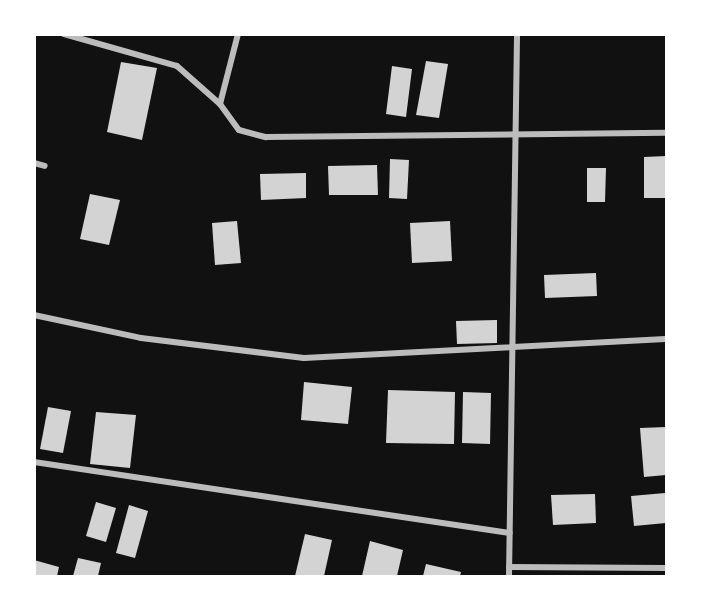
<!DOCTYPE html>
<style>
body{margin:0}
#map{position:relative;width:701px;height:611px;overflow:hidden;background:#111;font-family:"DM Sans",sans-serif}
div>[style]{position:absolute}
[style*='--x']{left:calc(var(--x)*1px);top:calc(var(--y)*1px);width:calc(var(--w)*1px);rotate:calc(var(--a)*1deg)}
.building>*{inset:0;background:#d3d3d3}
.minor>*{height:6px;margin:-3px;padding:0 3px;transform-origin:3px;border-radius:3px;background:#bcbcbc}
span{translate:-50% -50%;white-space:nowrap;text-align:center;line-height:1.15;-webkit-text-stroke:4.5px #fff;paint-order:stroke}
.frame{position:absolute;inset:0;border:36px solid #fff;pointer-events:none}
</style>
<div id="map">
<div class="building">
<div style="clip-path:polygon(426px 61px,448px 64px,439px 118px,416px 115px)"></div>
<div style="clip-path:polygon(121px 62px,157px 68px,142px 140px,107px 132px)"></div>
<div style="clip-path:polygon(392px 66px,412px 69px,406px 117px,386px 114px)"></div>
<div style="clip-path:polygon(666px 156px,666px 198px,644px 198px,644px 157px)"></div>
<div style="clip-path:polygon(390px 159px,409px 160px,407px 199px,389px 198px)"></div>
<div style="clip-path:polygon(377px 165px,378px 195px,329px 195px,328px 166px)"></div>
<div style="clip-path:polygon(587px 168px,606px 168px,605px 202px,587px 202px)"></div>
<div style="clip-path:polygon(306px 173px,306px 198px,261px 200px,260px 174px)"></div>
<div style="clip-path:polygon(90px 194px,120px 200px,109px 245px,80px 239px)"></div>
<div style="clip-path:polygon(237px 221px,241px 263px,215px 265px,212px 223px)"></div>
<div style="clip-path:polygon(450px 221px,452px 261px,412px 263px,410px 223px)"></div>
<div style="clip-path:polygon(596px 273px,597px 296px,545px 298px,544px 275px)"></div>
<div style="clip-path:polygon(497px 320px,497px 343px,457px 344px,456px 321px)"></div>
<div style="clip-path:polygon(304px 382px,352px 387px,348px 424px,301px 420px)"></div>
<div style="clip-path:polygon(388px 390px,455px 392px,454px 444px,386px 443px)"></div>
<div style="clip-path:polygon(463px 392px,491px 393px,490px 444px,462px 443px)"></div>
<div style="clip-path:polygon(48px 407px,71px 411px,63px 453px,40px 449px)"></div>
<div style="clip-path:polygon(96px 412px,136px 415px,130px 468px,90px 464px)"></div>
<div style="clip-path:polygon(666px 427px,666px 475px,644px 477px,640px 428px)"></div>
<div style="clip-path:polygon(665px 493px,666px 523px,634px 526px,631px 496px)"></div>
<div style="clip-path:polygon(595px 494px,596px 523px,553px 525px,551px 495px)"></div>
<div style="clip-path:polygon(96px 502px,116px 508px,106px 542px,86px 536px)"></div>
<div style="clip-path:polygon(129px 505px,148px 511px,135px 558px,116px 553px)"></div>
<div style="clip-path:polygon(305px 534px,332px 540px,324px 576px,295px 576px)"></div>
<div style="clip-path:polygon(370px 541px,403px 550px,397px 576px,362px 576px)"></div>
<div style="clip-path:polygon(78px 558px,101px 563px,98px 576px,73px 576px)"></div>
<div style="clip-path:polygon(34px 560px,59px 567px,57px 576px,34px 576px)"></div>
<div style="clip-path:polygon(426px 564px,461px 572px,460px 576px,423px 576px)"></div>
</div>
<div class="minor">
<div style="--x:64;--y:34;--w:117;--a:15.8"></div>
<div style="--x:177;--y:66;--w:57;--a:41.5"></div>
<div style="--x:220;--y:104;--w:32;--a:54"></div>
<div style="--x:239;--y:130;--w:28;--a:15"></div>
<div style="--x:266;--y:137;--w:400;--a:-0.6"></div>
<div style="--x:220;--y:104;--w:72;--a:-75.6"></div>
<div style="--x:34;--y:163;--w:11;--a:15"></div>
<div style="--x:34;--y:315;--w:109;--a:12.1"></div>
<div style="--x:141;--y:338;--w:164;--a:7"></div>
<div style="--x:304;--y:358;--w:362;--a:-3"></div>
<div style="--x:34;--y:462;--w:481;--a:8.5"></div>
<div style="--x:509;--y:567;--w:157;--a:0.4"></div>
<div style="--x:509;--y:576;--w:542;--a:-89.15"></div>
</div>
<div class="frame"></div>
</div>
